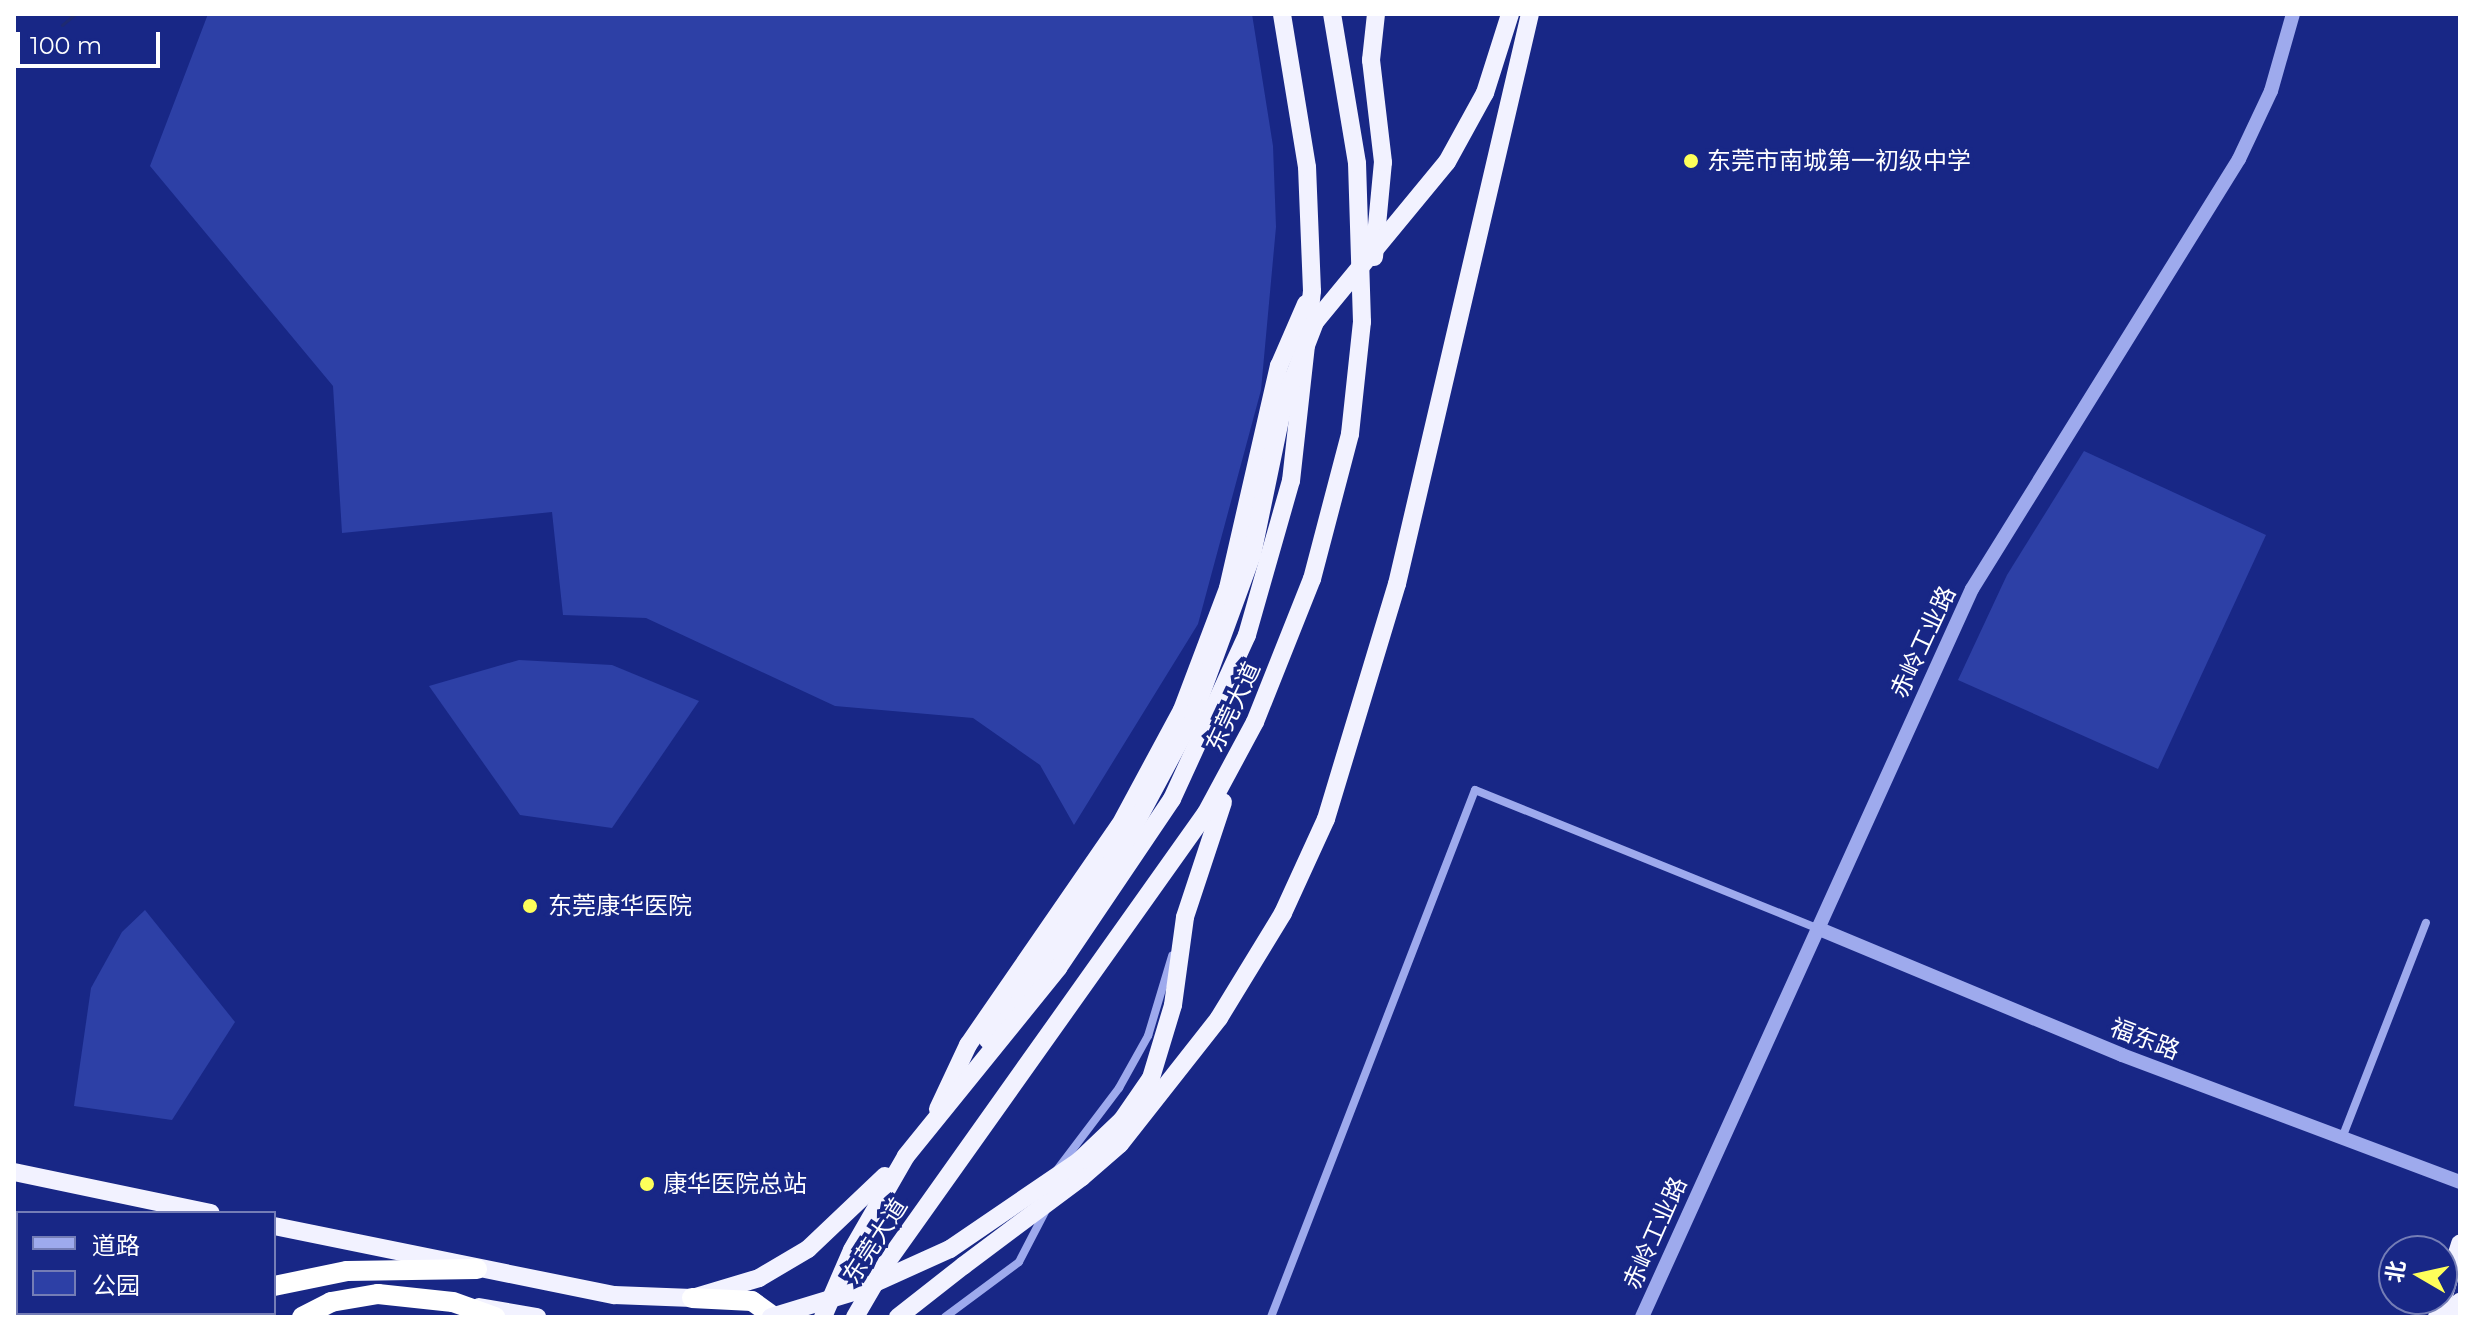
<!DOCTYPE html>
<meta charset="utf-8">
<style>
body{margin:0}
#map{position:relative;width:2474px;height:1331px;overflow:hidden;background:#182786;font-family:Montserrat,"Noto Sans SC",sans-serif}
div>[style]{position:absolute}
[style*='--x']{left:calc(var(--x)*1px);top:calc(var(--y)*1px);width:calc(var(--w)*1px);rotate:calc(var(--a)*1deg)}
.green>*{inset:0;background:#2d40a6}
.stream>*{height:3px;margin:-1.5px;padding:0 1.5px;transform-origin:1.5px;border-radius:1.5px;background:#1e2a72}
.minor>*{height:8px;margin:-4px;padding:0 4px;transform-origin:4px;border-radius:4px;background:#9eaaed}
.tertiary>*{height:14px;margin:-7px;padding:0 7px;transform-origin:7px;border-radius:7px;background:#9eaaed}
.trunk>*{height:18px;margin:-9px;padding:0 9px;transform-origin:9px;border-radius:9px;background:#f2f2ff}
.motorway>*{height:20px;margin:-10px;padding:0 10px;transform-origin:10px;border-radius:10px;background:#fff}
.trunk-bridge>*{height:18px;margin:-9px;padding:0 9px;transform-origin:9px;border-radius:9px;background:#f2f2ff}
.dots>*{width:22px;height:22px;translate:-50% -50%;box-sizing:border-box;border:4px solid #182786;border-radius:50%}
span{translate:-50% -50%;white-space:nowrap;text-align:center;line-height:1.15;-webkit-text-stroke:7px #182786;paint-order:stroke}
.poi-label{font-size:24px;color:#fff}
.left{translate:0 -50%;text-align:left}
.street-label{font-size:24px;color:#fff}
.frame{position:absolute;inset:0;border:16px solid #fff;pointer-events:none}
.legend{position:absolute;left:16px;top:1211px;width:260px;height:104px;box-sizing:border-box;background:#182786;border:2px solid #747db6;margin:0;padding:10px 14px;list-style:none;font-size:24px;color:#fff}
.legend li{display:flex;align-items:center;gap:16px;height:40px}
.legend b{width:40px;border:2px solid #747db6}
.north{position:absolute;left:2378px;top:1235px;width:80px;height:80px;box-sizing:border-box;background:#182786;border:2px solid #747db6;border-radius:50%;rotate:279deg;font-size:22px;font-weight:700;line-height:32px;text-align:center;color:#fff}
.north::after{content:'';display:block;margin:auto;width:28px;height:36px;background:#feff5a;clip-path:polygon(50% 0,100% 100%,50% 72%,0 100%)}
.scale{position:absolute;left:16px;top:32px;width:144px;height:36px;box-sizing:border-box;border:4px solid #fff;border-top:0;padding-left:10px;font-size:24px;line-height:28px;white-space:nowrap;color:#fff;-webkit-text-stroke:6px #182786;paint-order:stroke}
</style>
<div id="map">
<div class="green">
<div style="clip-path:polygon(208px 14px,1252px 14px,1273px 146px,1276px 227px,1261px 390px,1198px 624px,1074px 825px,1040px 765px,973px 718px,835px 706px,646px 618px,563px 615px,552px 512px,342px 533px,333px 386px,150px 166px)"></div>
<div style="clip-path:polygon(2084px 451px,2266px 535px,2158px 769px,1958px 680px,2007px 575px)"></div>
<div style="clip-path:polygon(519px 660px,612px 665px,699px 701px,612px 828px,520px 815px,429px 686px)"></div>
<div style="clip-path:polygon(145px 910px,235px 1022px,172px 1120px,74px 1106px,91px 988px,122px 932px)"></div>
</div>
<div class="stream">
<div style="--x:62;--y:25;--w:17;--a:-40"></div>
</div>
<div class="minor">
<div style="--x:2342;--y:1138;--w:231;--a:-68.7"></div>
<div style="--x:1057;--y:1170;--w:103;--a:-52.9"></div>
<div style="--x:1119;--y:1088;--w:60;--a:-60.9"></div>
<div style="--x:1148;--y:1036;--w:84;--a:-73.3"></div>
<div style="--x:945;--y:1317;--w:92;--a:-36.6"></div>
<div style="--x:1019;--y:1262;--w:59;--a:-62.6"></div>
<div style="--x:1271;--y:1317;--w:565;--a:-68.84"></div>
<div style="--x:1475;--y:790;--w:369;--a:22"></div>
</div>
<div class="tertiary">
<div style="--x:1817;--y:928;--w:330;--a:22.6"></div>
<div style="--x:2122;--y:1055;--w:361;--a:20.6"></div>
<div style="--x:1642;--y:1317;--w:799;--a:-65.62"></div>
<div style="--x:1972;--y:589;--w:506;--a:-58.16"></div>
<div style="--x:2239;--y:159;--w:75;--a:-64.8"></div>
<div style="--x:2271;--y:91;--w:80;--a:-74.1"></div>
</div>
<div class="trunk">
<div style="--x:1374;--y:257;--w:95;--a:-84.6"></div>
<div style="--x:1383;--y:162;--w:103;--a:-96.7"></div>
<div style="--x:1371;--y:60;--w:46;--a:-83.8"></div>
<div style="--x:988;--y:1040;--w:80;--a:-55.7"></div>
<div style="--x:938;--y:1109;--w:71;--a:-64.9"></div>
<div style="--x:968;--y:1045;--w:267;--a:-55.4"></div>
<div style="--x:1120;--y:825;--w:131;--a:-61.7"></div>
<div style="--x:1182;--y:710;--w:130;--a:-69.3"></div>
<div style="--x:1228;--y:588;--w:228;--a:-77.1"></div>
<div style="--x:1279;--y:366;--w:68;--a:-66.5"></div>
<div style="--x:1079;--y:1161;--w:59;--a:-43.6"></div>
<div style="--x:1122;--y:1120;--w:51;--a:-55.4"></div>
<div style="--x:1151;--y:1078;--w:76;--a:-73.2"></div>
<div style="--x:1173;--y:1005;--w:89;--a:-82.2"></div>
<div style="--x:1185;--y:917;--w:121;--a:-71.7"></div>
<div style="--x:14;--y:1172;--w:201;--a:11.8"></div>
<div style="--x:1082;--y:1177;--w:50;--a:-41"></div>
<div style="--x:1120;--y:1144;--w:160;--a:-51.8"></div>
<div style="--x:1219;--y:1018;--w:123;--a:-58.6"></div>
<div style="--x:1283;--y:913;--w:103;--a:-65.4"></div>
<div style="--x:1326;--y:819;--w:245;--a:-73.2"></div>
<div style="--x:1397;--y:584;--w:585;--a:-76.87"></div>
<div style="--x:274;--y:1226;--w:347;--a:11.5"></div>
<div style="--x:614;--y:1295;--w:78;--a:2.2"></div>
<div style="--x:692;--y:1298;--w:70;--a:-16.6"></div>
<div style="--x:759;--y:1278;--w:57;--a:-30.6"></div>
<div style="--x:808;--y:1249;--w:106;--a:-43.5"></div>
<div style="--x:479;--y:1307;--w:59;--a:9.8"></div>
<div style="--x:823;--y:1317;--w:73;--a:-66.6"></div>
<div style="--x:852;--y:1250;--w:108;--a:-60.1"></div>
<div style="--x:906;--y:1156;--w:242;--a:-51"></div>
<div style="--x:1058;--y:968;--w:204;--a:-56"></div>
<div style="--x:1172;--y:799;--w:180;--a:-65.4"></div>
<div style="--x:1247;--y:635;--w:160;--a:-74.1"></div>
<div style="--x:1291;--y:481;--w:191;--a:-83.7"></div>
<div style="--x:1312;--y:291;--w:124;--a:-92.3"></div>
<div style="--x:1307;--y:167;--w:155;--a:-99.3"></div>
<div style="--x:855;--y:1317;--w:64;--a:-59.8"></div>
<div style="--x:887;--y:1262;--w:551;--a:-54.61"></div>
<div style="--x:1206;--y:813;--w:103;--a:-61.7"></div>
<div style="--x:1255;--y:722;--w:154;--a:-68.3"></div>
<div style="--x:1312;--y:579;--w:150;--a:-75.3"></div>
<div style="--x:1350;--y:434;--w:113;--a:-83.9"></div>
<div style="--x:1362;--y:322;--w:159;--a:-91.8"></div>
<div style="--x:1357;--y:163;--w:151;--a:-99.5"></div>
<div style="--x:898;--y:1317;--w:83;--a:-38.1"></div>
<div style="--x:2437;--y:1317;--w:77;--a:-72.5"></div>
<div style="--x:2455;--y:1317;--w:16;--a:-72"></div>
</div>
<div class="motorway">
<div style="--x:274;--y:1286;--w:75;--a:-11.6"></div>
<div style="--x:347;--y:1271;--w:130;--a:-0.9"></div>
<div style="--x:692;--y:1298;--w:60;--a:2.9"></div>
<div style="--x:752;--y:1301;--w:27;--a:36"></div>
<div style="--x:224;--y:1317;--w:6;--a:-45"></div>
<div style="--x:302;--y:1317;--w:33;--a:-27"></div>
<div style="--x:331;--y:1302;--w:48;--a:-9.7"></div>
<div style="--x:378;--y:1294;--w:75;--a:6.1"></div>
<div style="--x:453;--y:1302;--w:45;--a:19.7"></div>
</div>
<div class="trunk-bridge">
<div style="--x:1033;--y:974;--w:162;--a:-55"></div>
<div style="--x:1126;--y:841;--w:142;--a:-61.8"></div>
<div style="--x:1193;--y:716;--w:171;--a:-69.9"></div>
<div style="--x:1252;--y:555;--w:153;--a:-78.3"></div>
<div style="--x:1283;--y:405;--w:89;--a:-68.9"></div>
<div style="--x:1315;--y:322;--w:207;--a:-50.5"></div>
<div style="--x:1447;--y:162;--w:79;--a:-61.2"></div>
<div style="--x:1485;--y:93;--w:83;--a:-72.4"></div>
<div style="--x:963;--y:1266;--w:149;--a:-36.8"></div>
<div style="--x:771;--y:1317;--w:90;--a:-16.8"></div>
<div style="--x:857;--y:1291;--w:102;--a:-24.3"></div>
<div style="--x:950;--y:1249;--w:156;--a:-34.3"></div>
</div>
<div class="dots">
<div style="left:1691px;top:161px;background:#feff5a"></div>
<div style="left:530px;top:906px;background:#feff5a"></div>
<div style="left:647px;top:1184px;background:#feff5a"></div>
</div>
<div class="poi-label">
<span class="left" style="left:1707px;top:161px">东莞市南城第一初级中学</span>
<span class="left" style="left:548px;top:906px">东莞康华医院</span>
<span class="left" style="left:663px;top:1184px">康华医院总站</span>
</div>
<div class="street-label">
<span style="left:1923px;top:642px;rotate:-65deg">赤岭工业路</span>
<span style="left:1233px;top:707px;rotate:-65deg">东莞大道</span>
<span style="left:2145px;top:1039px;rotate:21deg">福东路</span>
<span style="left:1655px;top:1233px;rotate:-66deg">赤岭工业路</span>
<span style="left:875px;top:1241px;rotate:-57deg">东莞大道</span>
</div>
<div class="frame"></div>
<ul class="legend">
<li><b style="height:10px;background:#9eaaed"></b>道路</li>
<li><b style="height:22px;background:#2d40a6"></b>公园</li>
</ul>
<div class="north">北</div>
<div class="scale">100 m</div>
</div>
